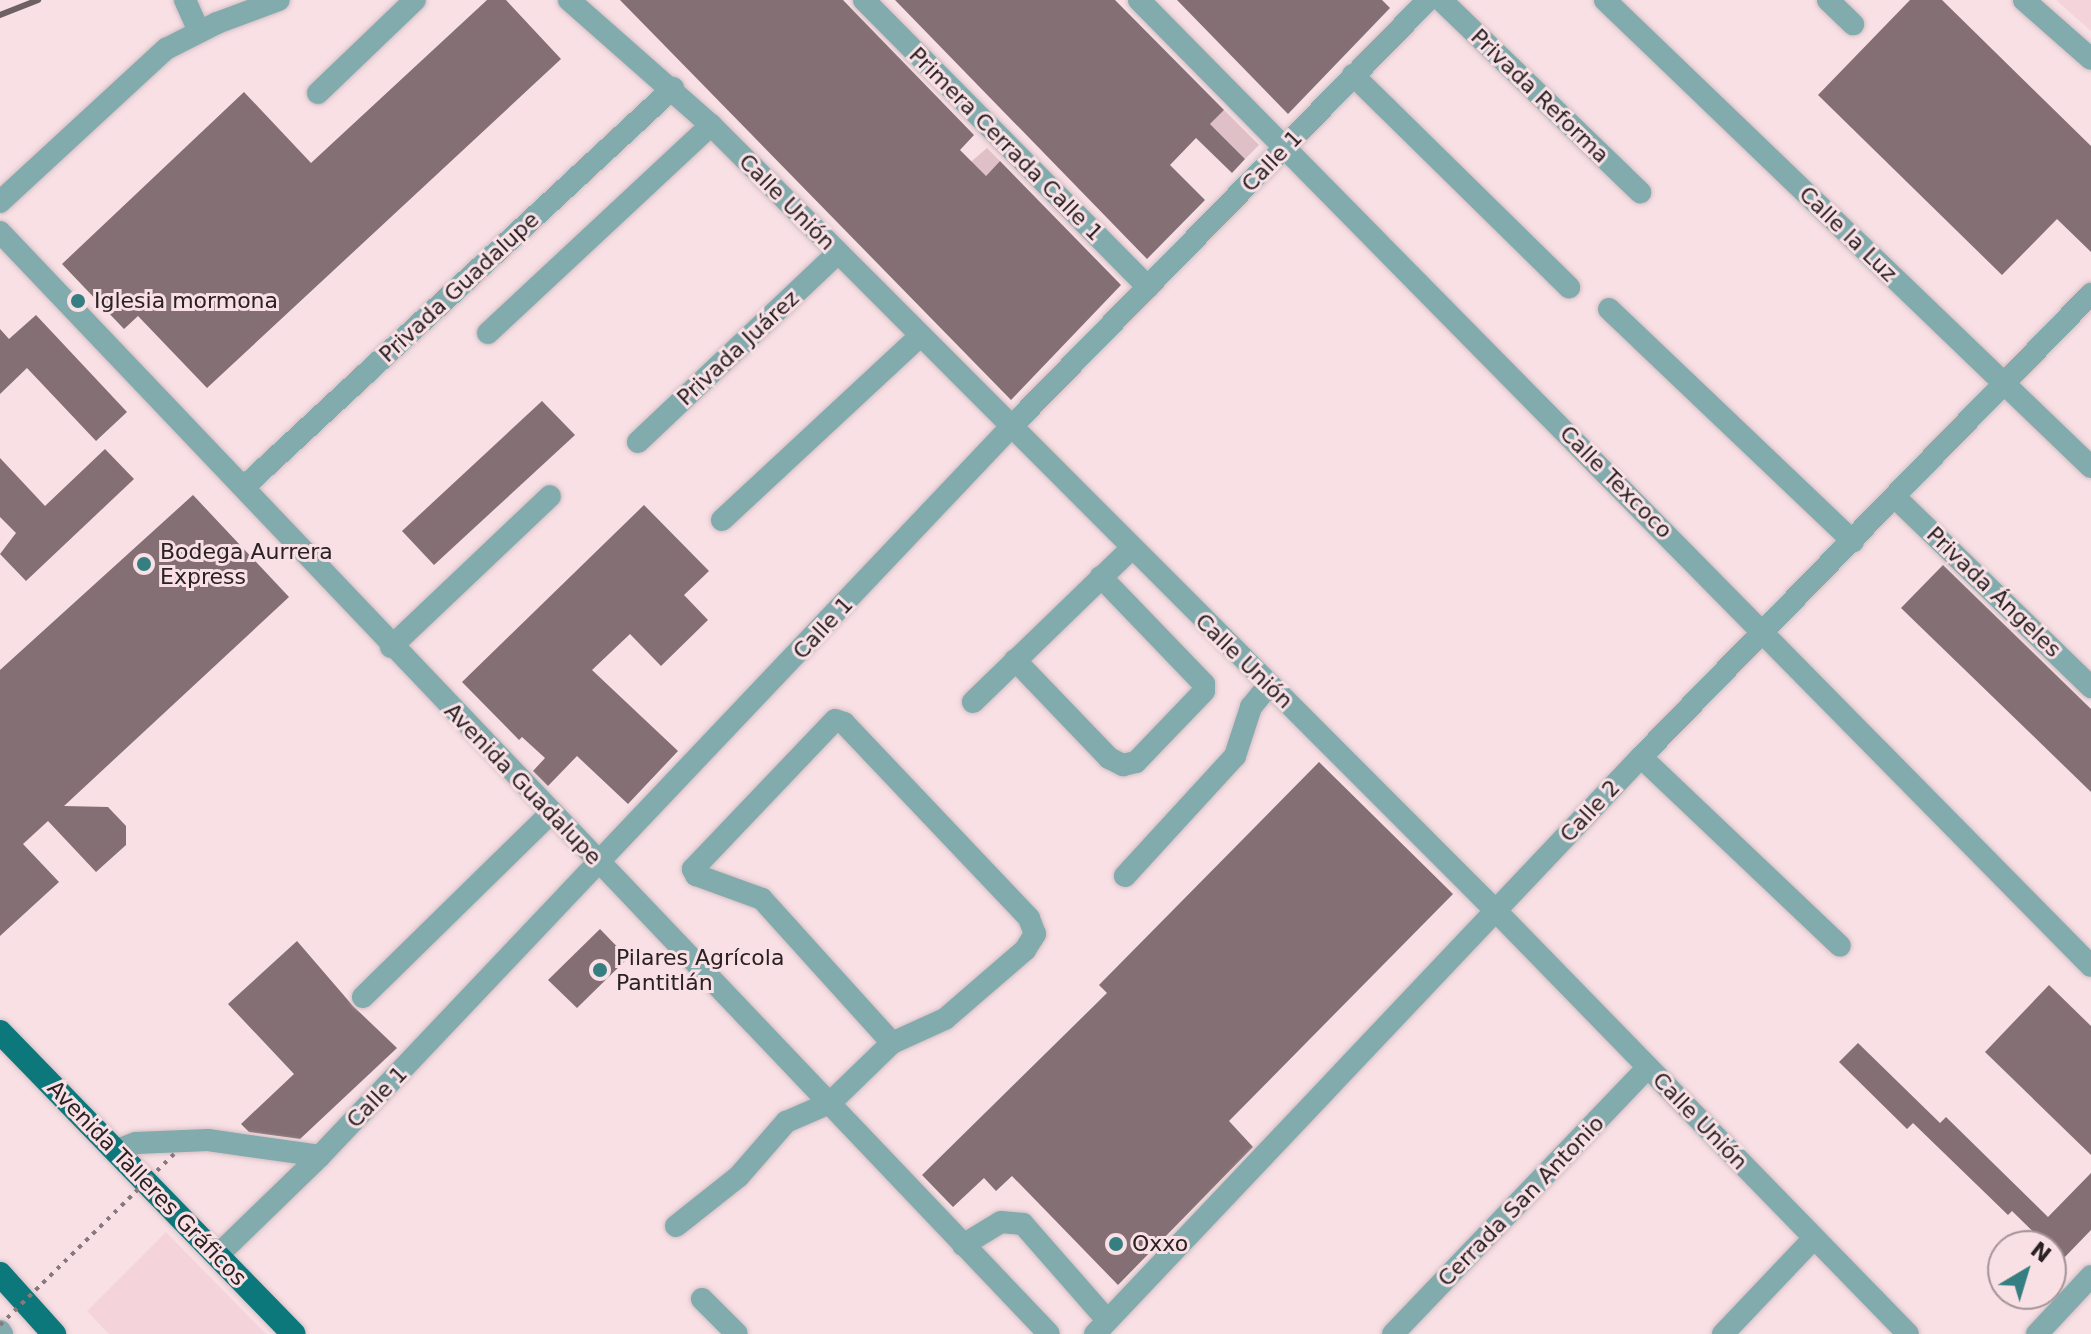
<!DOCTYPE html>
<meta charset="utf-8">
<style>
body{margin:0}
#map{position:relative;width:2091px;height:1334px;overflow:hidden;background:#f8e0e5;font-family:"DejaVu Sans",sans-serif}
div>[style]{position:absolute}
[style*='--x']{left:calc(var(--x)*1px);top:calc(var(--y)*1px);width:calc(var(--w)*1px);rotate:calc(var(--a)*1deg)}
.built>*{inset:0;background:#f4d3da}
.green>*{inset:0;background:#e0c0c7}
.building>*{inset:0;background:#846f74}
.roads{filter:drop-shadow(0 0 2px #d3bec2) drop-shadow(0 0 2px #d3bec2)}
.minor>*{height:22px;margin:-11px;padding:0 11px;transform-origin:11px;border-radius:11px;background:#81abad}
.major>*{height:24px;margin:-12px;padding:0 12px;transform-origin:12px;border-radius:12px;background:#0d787c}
.rail>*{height:6px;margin:-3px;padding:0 3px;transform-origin:3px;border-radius:3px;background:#6e6163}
.path-bridge>*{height:4px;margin-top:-2px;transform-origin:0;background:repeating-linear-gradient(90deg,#88797c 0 4px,transparent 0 10px)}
.dots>*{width:22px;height:22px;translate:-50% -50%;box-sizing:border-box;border:4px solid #f8e0e5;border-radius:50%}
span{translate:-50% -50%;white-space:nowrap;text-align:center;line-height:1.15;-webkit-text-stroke:6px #f8e0e5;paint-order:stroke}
.street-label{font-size:22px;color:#292122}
.poi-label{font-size:22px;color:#292122}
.left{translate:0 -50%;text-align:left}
.north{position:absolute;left:1987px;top:1230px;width:80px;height:80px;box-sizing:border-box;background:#f8e0e5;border:2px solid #a59497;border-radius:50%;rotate:38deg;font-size:22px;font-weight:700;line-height:32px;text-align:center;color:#292122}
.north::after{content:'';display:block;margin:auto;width:28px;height:36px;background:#357e81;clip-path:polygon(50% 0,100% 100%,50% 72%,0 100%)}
</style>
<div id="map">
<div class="built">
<div style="clip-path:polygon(2056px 0,2091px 0,2091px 31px)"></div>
<div style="clip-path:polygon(166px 1232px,266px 1334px,109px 1334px,87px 1311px)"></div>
</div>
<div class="green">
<div style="clip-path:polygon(1224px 110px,1259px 145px,1245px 159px,1210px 124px)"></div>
<div style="clip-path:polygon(987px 148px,1000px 161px,946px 218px,928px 199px)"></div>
</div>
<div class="building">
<div style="clip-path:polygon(487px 0,506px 0,561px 59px,207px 388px,138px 316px,124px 329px,62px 264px,244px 92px,311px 163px)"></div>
<div style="clip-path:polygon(620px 0,843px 0,974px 135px,960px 150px,986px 176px,1000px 161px,1121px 285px,1011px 400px)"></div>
<div style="clip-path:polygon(895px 0,1115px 0,1224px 110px,1210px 124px,1245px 159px,1232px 173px,1196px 138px,1170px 165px,1205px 200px,1147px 259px)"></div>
<div style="clip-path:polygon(1177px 0,1382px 0,1390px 8px,1288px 114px)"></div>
<div style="clip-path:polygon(1910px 0,1942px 0,2091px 146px,2091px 252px,2057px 219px,2002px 275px,1818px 95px)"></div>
<div style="clip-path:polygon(36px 315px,127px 412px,96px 441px,27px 368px,0 394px,0 329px,9px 339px)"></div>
<div style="clip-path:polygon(542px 401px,575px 435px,434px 565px,402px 531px)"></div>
<div style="clip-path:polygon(105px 449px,134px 479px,26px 581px,0 554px,16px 533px,0 517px,0 458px,45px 506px)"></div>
<div style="clip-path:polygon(193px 495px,289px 597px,64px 806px,108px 807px,126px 826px,126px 845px,96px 872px,48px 821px,23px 844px,59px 882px,0 936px,0 670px)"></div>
<div style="clip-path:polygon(644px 505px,709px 571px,684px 595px,708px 620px,661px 666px,630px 634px,592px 670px,678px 751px,628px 804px,577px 756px,548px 786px,533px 771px,545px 758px,522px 737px,519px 740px,462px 682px)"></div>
<div style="clip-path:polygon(1943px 565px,2091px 709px,2091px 792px,1901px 608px)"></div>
<div style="clip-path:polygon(1319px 762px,1453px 894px,1229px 1121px,1253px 1147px,1118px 1285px,1012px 1176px,996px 1191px,984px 1178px,953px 1207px,922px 1175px,1107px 993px,1099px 985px)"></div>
<div style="clip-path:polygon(600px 929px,628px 958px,577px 1008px,548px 980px)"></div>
<div style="clip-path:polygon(297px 941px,353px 1006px,397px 1048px,300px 1139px,249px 1132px,241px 1124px,294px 1074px,228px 1004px)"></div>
<div style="clip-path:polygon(2049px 985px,2091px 1026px,2091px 1155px,1985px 1052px)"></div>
<div style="clip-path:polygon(1858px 1043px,1940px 1123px,1946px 1117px,2048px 1217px,2091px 1173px,2091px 1230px,2062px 1260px,2012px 1211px,2008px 1215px,1913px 1123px,1907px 1129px,1839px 1062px)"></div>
</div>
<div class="roads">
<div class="minor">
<div style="--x:185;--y:0;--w:34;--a:66"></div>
<div style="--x:569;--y:0;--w:189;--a:41.4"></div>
<div style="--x:711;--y:125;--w:1111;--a:45.04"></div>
<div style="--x:1496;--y:911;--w:590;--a:45.75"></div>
<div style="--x:864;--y:0;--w:404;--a:45.3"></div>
<div style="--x:1139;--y:0;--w:1356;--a:45.42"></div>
<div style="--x:1441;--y:0;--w:277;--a:44"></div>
<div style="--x:1605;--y:0;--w:674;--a:43.86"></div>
<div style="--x:1828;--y:0;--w:35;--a:44"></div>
<div style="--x:2024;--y:0;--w:89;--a:41.4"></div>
<div style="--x:1353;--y:75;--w:303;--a:44.5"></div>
<div style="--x:318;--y:93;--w:134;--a:-43.8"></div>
<div style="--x:0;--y:202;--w:226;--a:-42.7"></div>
<div style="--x:166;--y:49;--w:57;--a:-27"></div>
<div style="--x:217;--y:23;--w:66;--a:-20.4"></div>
<div style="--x:0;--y:232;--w:1521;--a:46.41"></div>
<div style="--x:1609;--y:309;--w:337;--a:43.6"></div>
<div style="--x:488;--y:333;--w:305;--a:-43"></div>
<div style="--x:638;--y:442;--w:275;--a:-43.4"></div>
<div style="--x:244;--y:487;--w:586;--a:-42.92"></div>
<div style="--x:1896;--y:498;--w:272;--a:44.1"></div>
<div style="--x:722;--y:520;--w:270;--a:-42.9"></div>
<div style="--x:391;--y:647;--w:219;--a:-43.5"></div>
<div style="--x:1015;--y:660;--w:136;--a:46.2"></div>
<div style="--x:1109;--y:758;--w:16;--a:27"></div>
<div style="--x:1123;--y:765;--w:13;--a:-13"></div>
<div style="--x:1136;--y:762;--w:98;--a:-46.2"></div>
<div style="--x:1204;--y:691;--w:7;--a:-90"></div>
<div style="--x:1204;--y:684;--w:149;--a:-133.9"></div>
<div style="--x:973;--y:702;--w:219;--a:-44.1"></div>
<div style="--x:1641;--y:757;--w:274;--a:43.5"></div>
<div style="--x:1125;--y:876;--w:163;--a:-47.5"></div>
<div style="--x:1235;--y:756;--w:52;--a:-71.9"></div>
<div style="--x:1251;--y:707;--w:28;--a:-51"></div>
<div style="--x:363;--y:997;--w:263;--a:-44.4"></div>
<div style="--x:115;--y:1151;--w:22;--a:-21"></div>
<div style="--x:136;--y:1143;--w:72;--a:-2.4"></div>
<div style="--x:208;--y:1140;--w:113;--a:8.1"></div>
<div style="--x:676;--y:1226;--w:80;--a:-38.4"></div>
<div style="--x:739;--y:1176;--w:72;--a:-49"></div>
<div style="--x:786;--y:1122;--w:48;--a:-23.4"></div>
<div style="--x:830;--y:1103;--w:86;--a:-44.1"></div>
<div style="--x:892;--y:1043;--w:58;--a:-24.4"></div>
<div style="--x:945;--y:1019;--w:106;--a:-40.8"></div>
<div style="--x:1025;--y:950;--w:19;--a:-58"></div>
<div style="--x:1035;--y:934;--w:17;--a:-111"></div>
<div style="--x:1029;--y:918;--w:269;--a:-133.5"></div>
<div style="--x:844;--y:723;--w:9;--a:-162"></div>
<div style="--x:835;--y:720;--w:206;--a:133.6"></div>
<div style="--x:693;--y:869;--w:7;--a:63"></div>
<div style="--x:696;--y:875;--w:70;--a:20"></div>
<div style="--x:762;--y:899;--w:194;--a:47.9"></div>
<div style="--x:963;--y:1245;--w:44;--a:-31.2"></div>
<div style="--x:1001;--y:1222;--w:22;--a:5"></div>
<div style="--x:1023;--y:1224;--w:128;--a:48.8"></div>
<div style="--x:218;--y:1255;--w:142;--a:-44.1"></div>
<div style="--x:320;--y:1156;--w:1003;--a:-46.54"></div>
<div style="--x:1010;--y:428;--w:598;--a:-45.68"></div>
<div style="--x:702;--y:1299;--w:49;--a:45"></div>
<div style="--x:0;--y:1331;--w:4;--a:56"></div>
<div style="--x:1095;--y:1334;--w:794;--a:-46.58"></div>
<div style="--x:1641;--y:757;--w:646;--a:-45.82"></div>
<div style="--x:1393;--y:1334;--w:369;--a:-46.3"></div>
<div style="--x:1723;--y:1334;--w:132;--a:-46.5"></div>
<div style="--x:2037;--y:1334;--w:79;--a:-47"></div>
</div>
<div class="major">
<div style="--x:0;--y:1032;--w:421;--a:45.8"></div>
<div style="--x:0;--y:1274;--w:81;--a:48"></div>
</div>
</div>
<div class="rail">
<div style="--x:0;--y:15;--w:41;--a:-21.5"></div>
</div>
<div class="path-bridge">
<div style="--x:0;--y:1325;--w:244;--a:-44.5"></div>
</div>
<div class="dots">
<div style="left:78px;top:301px;background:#357e81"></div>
<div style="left:144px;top:564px;background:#357e81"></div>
<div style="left:600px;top:970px;background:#357e81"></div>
<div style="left:1116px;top:1244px;background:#357e81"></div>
</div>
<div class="street-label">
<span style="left:1540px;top:96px;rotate:44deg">Privada Reforma</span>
<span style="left:1006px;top:144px;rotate:45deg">Primera Cerrada Calle 1</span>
<span style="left:1272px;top:161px;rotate:-46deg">Calle 1</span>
<span style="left:787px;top:202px;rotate:45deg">Calle Unión</span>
<span style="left:1848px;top:234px;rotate:44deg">Calle la Luz</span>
<span style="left:459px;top:287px;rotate:-43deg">Privada Guadalupe</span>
<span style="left:738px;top:348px;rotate:-43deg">Privada Juárez</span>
<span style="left:1616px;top:482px;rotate:45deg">Calle Texcoco</span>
<span style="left:1994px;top:592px;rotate:44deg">Privada Ángeles</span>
<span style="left:823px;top:628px;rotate:-47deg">Calle 1</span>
<span style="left:1244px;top:661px;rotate:44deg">Calle Unión</span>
<span style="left:523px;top:784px;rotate:46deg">Avenida Guadalupe</span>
<span style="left:1590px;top:811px;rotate:-47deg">Calle 2</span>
<span style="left:377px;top:1097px;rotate:-46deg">Calle 1</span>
<span style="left:1700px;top:1121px;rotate:46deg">Calle Unión</span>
<span style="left:147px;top:1183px;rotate:46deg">Avenida Talleres Gráficos</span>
<span style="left:1521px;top:1201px;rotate:-46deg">Cerrada San Antonio</span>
</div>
<div class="poi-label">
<span class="left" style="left:94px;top:301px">Iglesia mormona</span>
<span class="left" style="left:160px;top:564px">Bodega Aurrera<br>Express</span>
<span class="left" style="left:616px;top:970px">Pilares Agrícola<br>Pantitlán</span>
<span class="left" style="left:1132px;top:1244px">Oxxo</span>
</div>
<div class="north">N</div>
</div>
